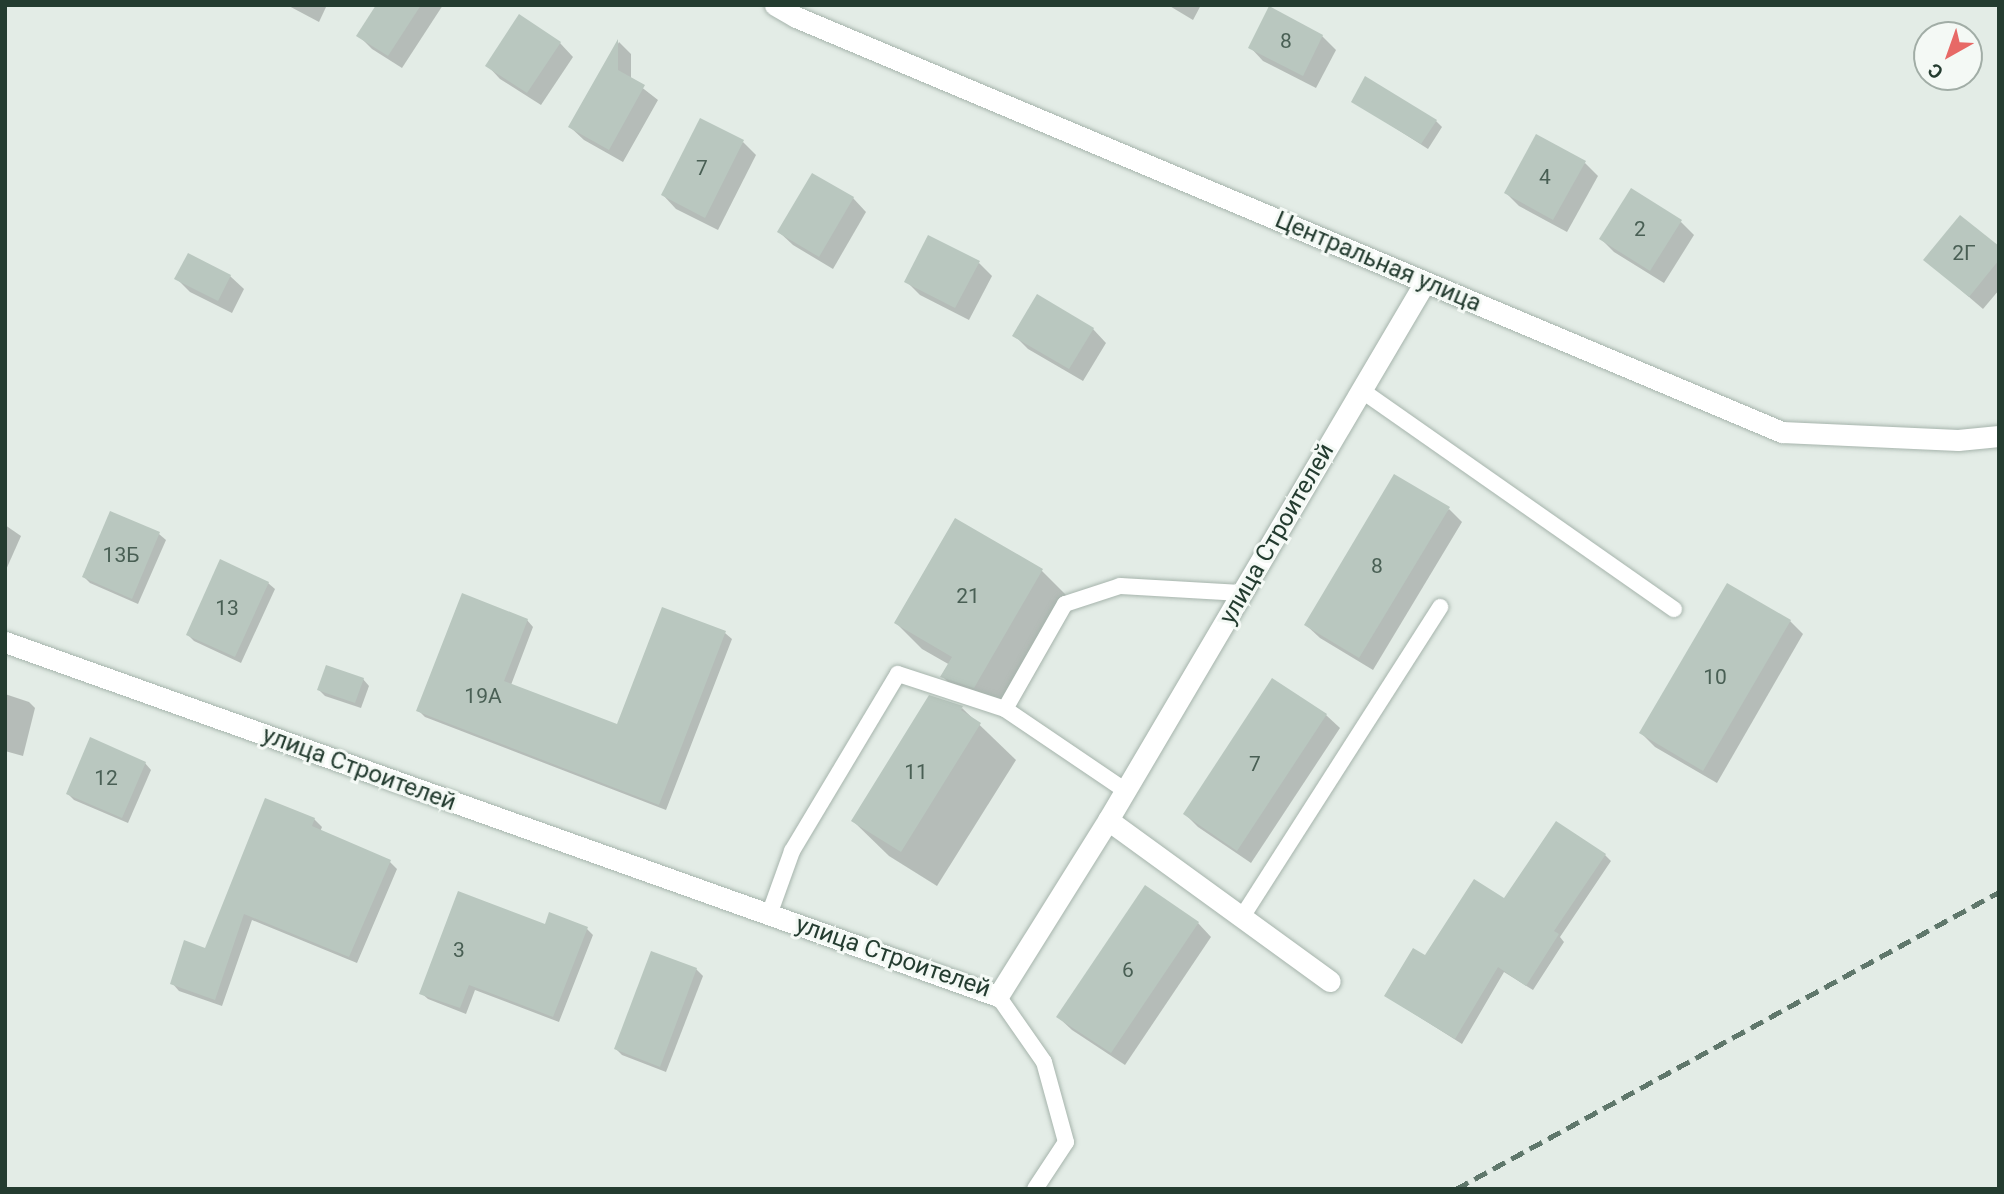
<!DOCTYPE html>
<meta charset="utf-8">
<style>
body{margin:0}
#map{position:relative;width:2004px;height:1194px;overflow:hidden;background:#e3ece6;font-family:Roboto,sans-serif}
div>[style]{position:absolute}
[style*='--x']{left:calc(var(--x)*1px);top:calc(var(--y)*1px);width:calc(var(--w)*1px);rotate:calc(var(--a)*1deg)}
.shadow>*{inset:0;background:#0003}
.building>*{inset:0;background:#b9c7bf}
.roads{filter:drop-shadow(0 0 2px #a6b4ac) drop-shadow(0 0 2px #a6b4ac)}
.lane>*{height:16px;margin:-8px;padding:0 8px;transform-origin:8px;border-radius:8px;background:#fff}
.street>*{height:21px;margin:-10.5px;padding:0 10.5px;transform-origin:10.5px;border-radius:10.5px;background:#fff}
.secondary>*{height:21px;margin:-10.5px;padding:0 10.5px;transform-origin:10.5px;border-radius:10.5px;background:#fff}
.rail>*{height:5px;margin-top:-2.5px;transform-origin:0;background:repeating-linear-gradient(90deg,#5f776b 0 14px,transparent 0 21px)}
span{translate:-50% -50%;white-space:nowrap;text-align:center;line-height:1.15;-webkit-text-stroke:6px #f4f9f5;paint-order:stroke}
.number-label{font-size:21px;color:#495f54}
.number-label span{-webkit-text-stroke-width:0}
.street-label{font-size:24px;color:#243c30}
.frame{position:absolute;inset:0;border:7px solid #243c30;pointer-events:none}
.north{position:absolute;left:1913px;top:21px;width:70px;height:70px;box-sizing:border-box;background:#f4f9f5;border:2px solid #a1ada6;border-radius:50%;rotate:220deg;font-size:19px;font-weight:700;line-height:28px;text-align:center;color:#243c30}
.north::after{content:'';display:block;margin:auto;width:24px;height:32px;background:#e76966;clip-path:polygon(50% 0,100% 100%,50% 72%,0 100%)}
</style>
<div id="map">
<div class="shadow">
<div style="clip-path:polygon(287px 5px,327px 5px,319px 22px)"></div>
<div style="clip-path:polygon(378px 5px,443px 5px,402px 68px,372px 49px,359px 36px)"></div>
<div style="clip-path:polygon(1168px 5px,1201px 5px,1193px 20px)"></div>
<div style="clip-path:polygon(520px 17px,560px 43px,573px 57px,541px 105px,500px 79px,487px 65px)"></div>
<div style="clip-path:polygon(1322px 36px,1336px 50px,1316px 88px,1263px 61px,1250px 47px)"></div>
<div style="clip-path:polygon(619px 42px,631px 54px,631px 79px,658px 100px,623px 162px,584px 140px,570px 127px)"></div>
<div style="clip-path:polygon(1353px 101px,1436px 121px,1442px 127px,1428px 149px)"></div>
<div style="clip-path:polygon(743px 142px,756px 155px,718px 230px,676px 209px,663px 195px)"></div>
<div style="clip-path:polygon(1585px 163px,1598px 176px,1567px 232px,1519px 206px,1506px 193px)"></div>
<div style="clip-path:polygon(853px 198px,866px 212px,833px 269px,793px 245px,779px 232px)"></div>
<div style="clip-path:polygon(1681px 222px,1694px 235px,1664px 283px,1614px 252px,1601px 239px)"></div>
<div style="clip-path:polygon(1999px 249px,1999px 290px,1983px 309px,1926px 260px)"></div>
<div style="clip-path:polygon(979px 263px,992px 276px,969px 320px,920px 295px,907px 282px)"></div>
<div style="clip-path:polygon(230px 276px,244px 289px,232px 313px,190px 292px,177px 279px)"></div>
<div style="clip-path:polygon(1093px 329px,1106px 343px,1083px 381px,1028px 349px,1015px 336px)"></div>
<div style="clip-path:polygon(1449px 509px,1462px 522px,1373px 670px,1320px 638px,1306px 625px)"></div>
<div style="clip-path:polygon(111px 513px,159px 534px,166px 540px,138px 604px,90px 583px,84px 577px)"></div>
<div style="clip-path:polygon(5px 525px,21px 536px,5px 572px)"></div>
<div style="clip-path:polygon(1041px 570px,1067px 596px,1000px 713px,968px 702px,943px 677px,950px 665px,922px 649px,896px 623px)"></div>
<div style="clip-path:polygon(268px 583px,275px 589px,241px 663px,194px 641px,188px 635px)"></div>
<div style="clip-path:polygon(527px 620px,533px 627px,511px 685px,618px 726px,725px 633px,732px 639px,666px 810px,425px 717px,419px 711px)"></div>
<div style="clip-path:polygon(1790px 621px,1803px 634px,1717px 783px,1655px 747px,1641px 733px)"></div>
<div style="clip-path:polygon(363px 679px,369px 686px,361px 708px,325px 696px,319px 690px)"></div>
<div style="clip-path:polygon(1273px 680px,1326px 715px,1340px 728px,1251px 863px,1198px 827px,1185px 814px)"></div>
<div style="clip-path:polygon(5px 694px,29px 702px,35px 708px,23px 756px,5px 751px)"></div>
<div style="clip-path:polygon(962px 708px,1016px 760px,937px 886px,889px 856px,853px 821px)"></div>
<div style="clip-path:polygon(145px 763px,151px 770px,128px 823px,74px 800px,68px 794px)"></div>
<div style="clip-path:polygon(314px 819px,322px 827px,320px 832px,390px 862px,397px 869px,357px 963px,252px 920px,222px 1006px,179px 991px,172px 983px,206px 950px)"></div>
<div style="clip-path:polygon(1605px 855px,1611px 861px,1560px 937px,1564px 942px,1533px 990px,1504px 972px,1462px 1044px,1386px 996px,1425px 958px,1505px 901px)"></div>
<div style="clip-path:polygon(1198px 923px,1211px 937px,1125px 1065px,1072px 1030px,1058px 1017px)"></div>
<div style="clip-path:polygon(546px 926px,587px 929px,593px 935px,559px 1022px,475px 990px,466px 1014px,428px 999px,421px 993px)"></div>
<div style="clip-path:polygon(696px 969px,703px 976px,666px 1072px,622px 1055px,616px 1049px)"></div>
</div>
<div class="building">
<div style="clip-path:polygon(376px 5px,421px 5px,388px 56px,356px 36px)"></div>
<div style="clip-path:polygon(1269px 6px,1323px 35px,1303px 76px,1248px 48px)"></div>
<div style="clip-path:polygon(519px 14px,561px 42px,527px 93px,485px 66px)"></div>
<div style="clip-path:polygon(618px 39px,618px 70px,645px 85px,609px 150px,568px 127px)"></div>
<div style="clip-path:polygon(1365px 76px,1437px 120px,1421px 144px,1351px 102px)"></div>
<div style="clip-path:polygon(700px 118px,744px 140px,705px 218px,661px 195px)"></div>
<div style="clip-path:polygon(1536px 134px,1586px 161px,1553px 220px,1504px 193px)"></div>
<div style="clip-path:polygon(812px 173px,854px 197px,819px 257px,777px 232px)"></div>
<div style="clip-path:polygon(1631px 188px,1682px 220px,1650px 271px,1599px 239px)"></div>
<div style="clip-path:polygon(1960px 215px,1999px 246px,1999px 260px,1969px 297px,1923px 260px)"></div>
<div style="clip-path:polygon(928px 235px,980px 261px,955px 308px,904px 282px)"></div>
<div style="clip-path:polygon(188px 253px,231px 275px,218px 301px,174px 279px)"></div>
<div style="clip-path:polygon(1037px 294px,1094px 328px,1069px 369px,1012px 336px)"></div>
<div style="clip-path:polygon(1394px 474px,1450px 507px,1359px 658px,1304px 625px)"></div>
<div style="clip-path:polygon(110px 511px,160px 532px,132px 599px,82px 577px)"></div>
<div style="clip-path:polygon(955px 518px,1043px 569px,974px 688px,940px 677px,952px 657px,894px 623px)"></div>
<div style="clip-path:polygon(220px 559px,269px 582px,235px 657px,186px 635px)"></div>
<div style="clip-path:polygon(1727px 583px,1791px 620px,1703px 771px,1639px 733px)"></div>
<div style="clip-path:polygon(462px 593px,528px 619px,504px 681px,617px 724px,662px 607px,726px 631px,659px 805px,416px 711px)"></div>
<div style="clip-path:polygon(326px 665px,364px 678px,355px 703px,317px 690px)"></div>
<div style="clip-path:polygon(1272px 678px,1327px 714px,1237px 851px,1183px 814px)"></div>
<div style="clip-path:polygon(929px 695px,963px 706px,961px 710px,981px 723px,901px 852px,851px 821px)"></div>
<div style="clip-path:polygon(90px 737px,146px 762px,122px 818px,66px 794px)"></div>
<div style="clip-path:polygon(265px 798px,315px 818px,312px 826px,391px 860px,349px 957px,244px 914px,215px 1000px,170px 984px,184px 940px,205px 948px)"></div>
<div style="clip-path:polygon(1556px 821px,1606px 854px,1554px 931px,1559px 934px,1526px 986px,1498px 967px,1455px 1039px,1384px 996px,1413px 948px,1425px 955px,1474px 879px,1504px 898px)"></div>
<div style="clip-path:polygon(1145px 885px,1199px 922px,1111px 1053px,1056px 1017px)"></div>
<div style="clip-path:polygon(458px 891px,545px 924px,549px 912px,588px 927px,553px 1017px,469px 985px,460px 1008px,419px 994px)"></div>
<div style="clip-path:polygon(651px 951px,697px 968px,660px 1067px,614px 1049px)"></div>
</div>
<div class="roads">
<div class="lane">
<div style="--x:1361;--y:390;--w:382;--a:35"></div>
<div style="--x:1126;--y:791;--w:146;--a:-145.9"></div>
<div style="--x:1005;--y:709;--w:121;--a:-60.3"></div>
<div style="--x:1065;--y:604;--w:58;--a:-18.1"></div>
<div style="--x:1120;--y:586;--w:122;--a:3.3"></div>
<div style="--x:769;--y:915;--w:68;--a:-70.2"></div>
<div style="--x:792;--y:851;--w:206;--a:-59.1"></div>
<div style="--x:898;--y:674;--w:113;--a:18.1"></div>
<div style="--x:1242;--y:917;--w:368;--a:-57.4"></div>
<div style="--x:998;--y:996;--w:80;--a:55.1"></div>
<div style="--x:1044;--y:1062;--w:83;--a:74.6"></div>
<div style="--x:1066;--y:1142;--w:56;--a:123.4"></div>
</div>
<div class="street">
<div style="--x:5;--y:642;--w:1054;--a:19.62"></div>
<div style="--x:998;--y:996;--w:208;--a:-58"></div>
<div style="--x:1108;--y:820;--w:624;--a:-59.49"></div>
<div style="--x:1108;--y:820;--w:274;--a:36"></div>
</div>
<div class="secondary">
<div style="--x:775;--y:5;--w:24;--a:30"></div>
<div style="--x:796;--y:17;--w:1070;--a:22.83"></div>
<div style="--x:1782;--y:432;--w:176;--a:2.6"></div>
<div style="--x:1958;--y:440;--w:41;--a:-5.6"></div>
</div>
</div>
<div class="rail">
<div style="--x:1456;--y:1189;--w:619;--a:-28.68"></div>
</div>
<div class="number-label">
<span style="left:1286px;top:41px">8</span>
<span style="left:702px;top:168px">7</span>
<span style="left:1545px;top:177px">4</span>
<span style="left:1640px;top:229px">2</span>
<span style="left:1964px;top:253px">2Г</span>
<span style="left:121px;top:555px">13Б</span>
<span style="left:1377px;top:566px">8</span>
<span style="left:968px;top:596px">21</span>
<span style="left:227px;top:608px">13</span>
<span style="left:1715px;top:677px">10</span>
<span style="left:483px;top:696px">19А</span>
<span style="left:1255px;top:764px">7</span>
<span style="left:916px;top:772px">11</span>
<span style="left:106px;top:778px">12</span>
<span style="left:459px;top:950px">3</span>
<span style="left:1128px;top:970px">6</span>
</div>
<div class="street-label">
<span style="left:1378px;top:262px;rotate:23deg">Центральная улица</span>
<span style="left:1277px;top:534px;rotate:-60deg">улица Строителей</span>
<span style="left:359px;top:769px;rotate:20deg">улица Строителей</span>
<span style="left:893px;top:957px;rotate:19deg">улица Строителей</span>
</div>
<div class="frame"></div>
<div class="north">С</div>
</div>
